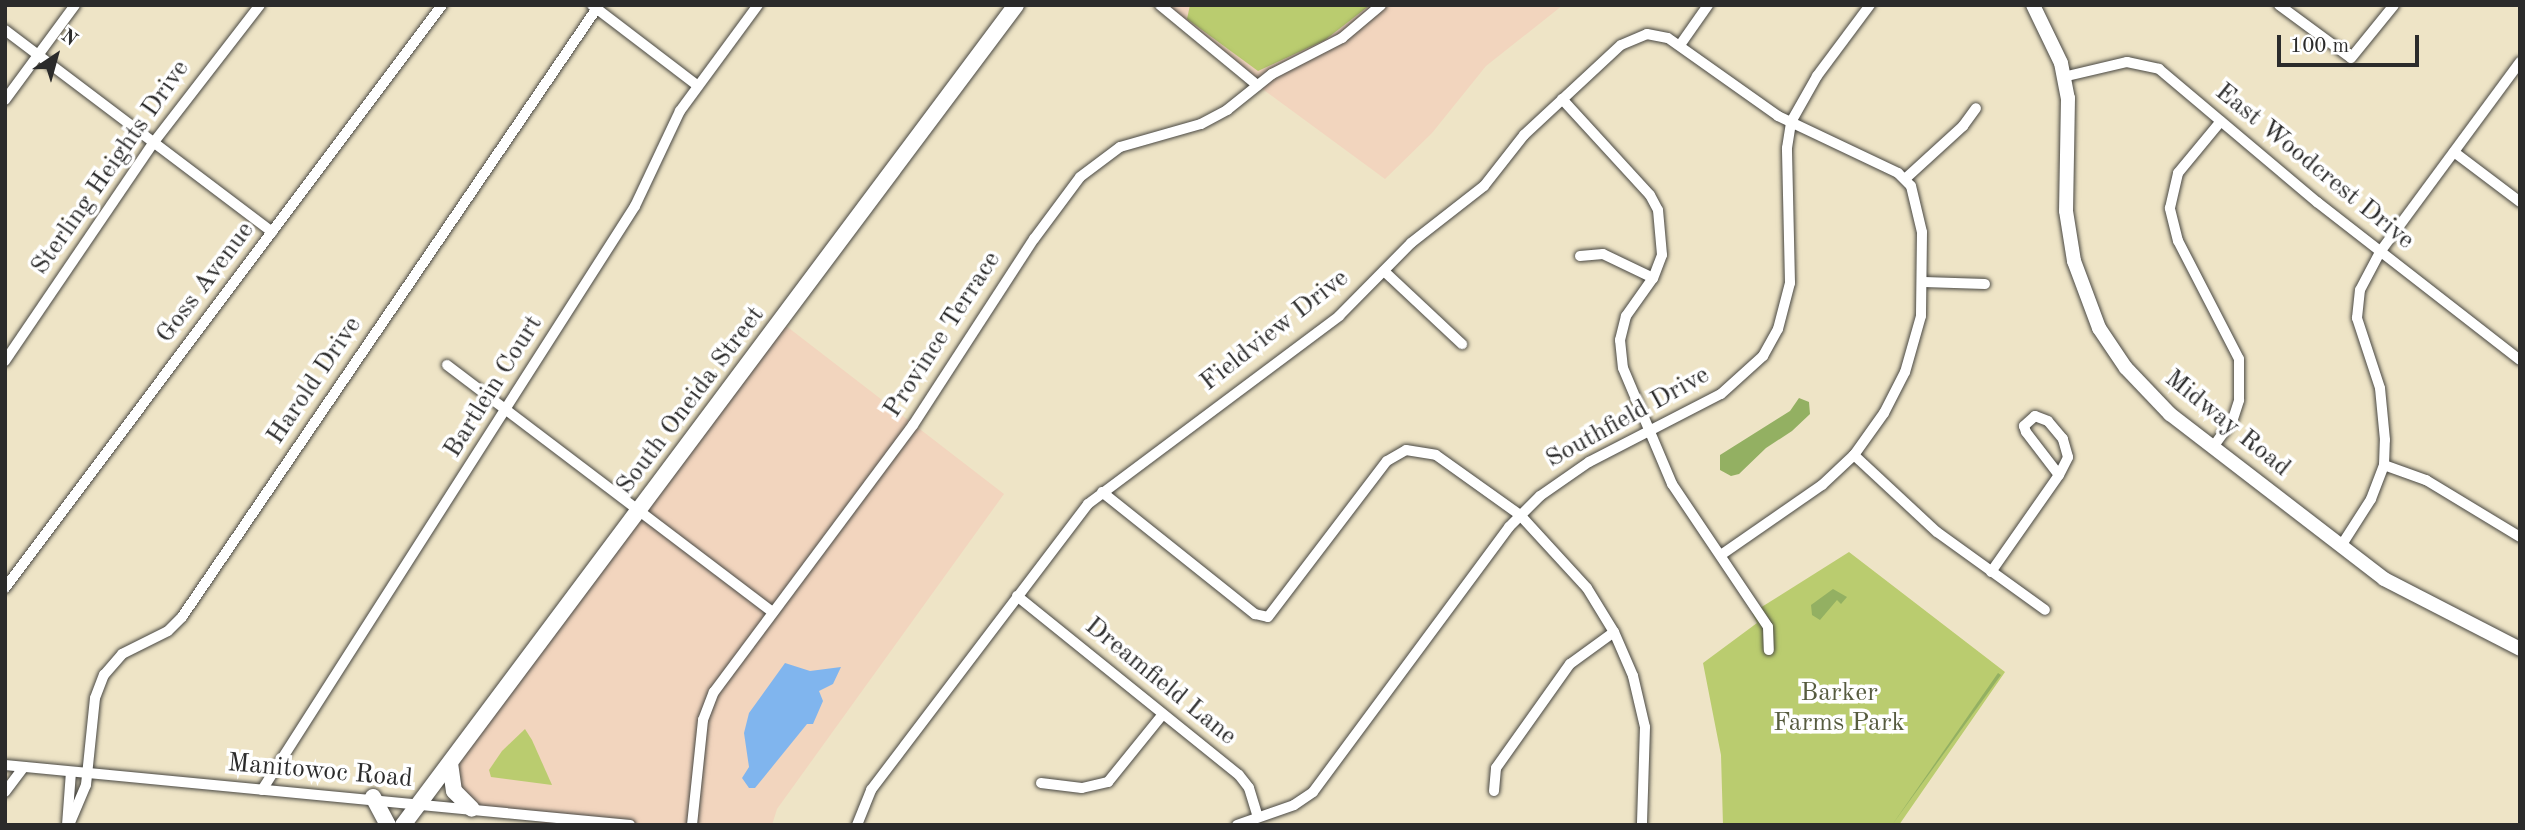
<!DOCTYPE html>
<style>
body{margin:0}
#map{position:relative;width:2525px;height:830px;overflow:hidden;background:#eee4c6;font-family:"Old Standard TT",serif}
div>[style]{position:absolute}
[style*='--x']{left:calc(var(--x)*1px);top:calc(var(--y)*1px);width:calc(var(--w)*1px);rotate:calc(var(--a)*1deg)}
.built>*{inset:0;background:#f2d5be}
.green>*{inset:0;background:#bacc6f}
.forest>*{inset:0;background:#93b062}
.water>*{inset:0;background:#80b5ee}
.roads{filter:drop-shadow(0 0 2px #484742) drop-shadow(0 0 2px #484742)}
.minor>*{height:10px;margin:-5px;padding:0 5px;transform-origin:5px;border-radius:5px;background:#fff}
.major>*{height:14px;margin:-7px;padding:0 7px;transform-origin:7px;border-radius:7px;background:#fff}
.highway>*{height:16px;margin:-8px;padding:0 8px;transform-origin:8px;border-radius:8px;background:#fff}
span{translate:-50% -50%;white-space:nowrap;text-align:center;line-height:1.15;-webkit-text-stroke:7px #fff;paint-order:stroke}
.street-label{font-size:26px;color:#2b2b2b}
.park-label{font-size:26px;color:#565b3f}
.frame{position:absolute;inset:0;border:7px solid #2b2b2b;pointer-events:none}
.north{position:absolute;left:21px;top:21px;width:70px;height:70px;-webkit-text-stroke:5px #fff;paint-order:stroke;rotate:36deg;font-size:19px;font-weight:700;line-height:28px;text-align:center;color:#2b2b2b}
.north::after{content:'';display:block;margin:auto;width:24px;height:32px;background:#2b2b2b;clip-path:polygon(50% 0,100% 100%,50% 72%,0 100%)}
.scale{position:absolute;left:2277px;top:35px;width:142px;height:32px;box-sizing:border-box;border:4px solid #2b2b2b;border-top:0;padding-left:9px;font-size:21px;line-height:24px;white-space:nowrap;color:#2b2b2b;-webkit-text-stroke:5px #fff;paint-order:stroke}
</style>
<div id="map">
<div class="built">
<div style="clip-path:polygon(1160px 5px,1563px 5px,1486px 66px,1432px 133px,1385px 179px,1257px 85px)"></div>
<div style="clip-path:polygon(781px 322px,1004px 494px,777px 809px,772px 825px,539px 825px,544px 817px,472px 809px,450px 779px,471px 735px)"></div>
</div>
<div class="green">
<div style="clip-path:polygon(1190px 5px,1370px 5px,1325px 40px,1258px 71px,1187px 19px)"></div>
<div style="clip-path:polygon(1849px 552px,2005px 672px,1899px 825px,1723px 825px,1721px 755px,1703px 663px,1757px 623px,1752px 613px)"></div>
<div style="clip-path:polygon(525px 729px,532px 740px,552px 785px,491px 777px,489px 770px,502px 751px)"></div>
</div>
<div class="forest">
<div style="clip-path:polygon(1799px 398px,1809px 402px,1810px 414px,1792px 431px,1766px 448px,1739px 474px,1731px 476px,1720px 470px,1720px 455px,1790px 411px)"></div>
<div style="clip-path:polygon(1833px 589px,1847px 597px,1841px 604px,1837px 600px,1820px 620px,1812px 615px,1811px 605px)"></div>
<div style="clip-path:polygon(1998px 673px,2001px 675px,1892px 825px)"></div>
</div>
<div class="water">
<div style="clip-path:polygon(785px 663px,810px 671px,841px 667px,833px 684px,819px 691px,823px 701px,813px 724px,807px 724px,755px 788px,749px 788px,742px 778px,749px 767px,744px 733px,749px 713px)"></div>
</div>
<div class="roads">
<div class="minor">
<div style="--x:592;--y:5;--w:133;--a:37.4"></div>
<div style="--x:1160;--y:5;--w:126;--a:39.5"></div>
<div style="--x:2279;--y:5;--w:89;--a:36.4"></div>
<div style="--x:2351;--y:58;--w:68;--a:-50.9"></div>
<div style="--x:5;--y:30;--w:335;--a:37.1"></div>
<div style="--x:1680;--y:45;--w:49;--a:-55"></div>
<div style="--x:2063;--y:77;--w:66;--a:-13.2"></div>
<div style="--x:2127;--y:62;--w:33;--a:12"></div>
<div style="--x:2159;--y:69;--w:207;--a:40.1"></div>
<div style="--x:2317;--y:202;--w:257;--a:37.9"></div>
<div style="--x:1562;--y:99;--w:130;--a:47.5"></div>
<div style="--x:1650;--y:195;--w:17;--a:62"></div>
<div style="--x:1658;--y:210;--w:45;--a:84.9"></div>
<div style="--x:1662;--y:255;--w:25;--a:111"></div>
<div style="--x:1653;--y:278;--w:47;--a:125.4"></div>
<div style="--x:1626;--y:316;--w:25;--a:104"></div>
<div style="--x:1620;--y:340;--w:28;--a:84"></div>
<div style="--x:1623;--y:368;--w:126;--a:67.1"></div>
<div style="--x:1672;--y:484;--w:172;--a:56.1"></div>
<div style="--x:1768;--y:627;--w:23;--a:88"></div>
<div style="--x:5;--y:100;--w:118;--a:-53.6"></div>
<div style="--x:2454;--y:152;--w:83;--a:37.1"></div>
<div style="--x:1905;--y:179;--w:79;--a:-42.4"></div>
<div style="--x:1963;--y:126;--w:22;--a:-54"></div>
<div style="--x:1580;--y:256;--w:23;--a:-5"></div>
<div style="--x:1603;--y:254;--w:55;--a:25.6"></div>
<div style="--x:1384;--y:271;--w:107;--a:43.1"></div>
<div style="--x:1924;--y:282;--w:61;--a:1.9"></div>
<div style="--x:5;--y:361;--w:265;--a:-55.8"></div>
<div style="--x:154;--y:142;--w:173;--a:-52.3"></div>
<div style="--x:447;--y:365;--w:409;--a:37.2"></div>
<div style="--x:2213;--y:447;--w:34;--a:-54"></div>
<div style="--x:2233;--y:419;--w:20;--a:-72"></div>
<div style="--x:2239;--y:400;--w:41;--a:-90"></div>
<div style="--x:2239;--y:359;--w:133;--a:-117.3"></div>
<div style="--x:2178;--y:241;--w:34;--a:-104"></div>
<div style="--x:2170;--y:208;--w:36;--a:-77"></div>
<div style="--x:2178;--y:173;--w:67;--a:-50.4"></div>
<div style="--x:1854;--y:455;--w:113;--a:42.9"></div>
<div style="--x:1937;--y:532;--w:133;--a:35.8"></div>
<div style="--x:2384;--y:465;--w:45;--a:19.7"></div>
<div style="--x:2426;--y:480;--w:110;--a:31.2"></div>
<div style="--x:1102;--y:492;--w:196;--a:38.6"></div>
<div style="--x:1255;--y:614;--w:13;--a:13"></div>
<div style="--x:1268;--y:617;--w:196;--a:-52.7"></div>
<div style="--x:1387;--y:461;--w:22;--a:-30"></div>
<div style="--x:1406;--y:450;--w:30;--a:9"></div>
<div style="--x:1436;--y:455;--w:103;--a:35.5"></div>
<div style="--x:1520;--y:515;--w:99;--a:47.5"></div>
<div style="--x:1587;--y:588;--w:52;--a:58.5"></div>
<div style="--x:1614;--y:632;--w:48;--a:66.6"></div>
<div style="--x:1633;--y:676;--w:52;--a:76.8"></div>
<div style="--x:1645;--y:727;--w:98;--a:91.8"></div>
<div style="--x:2341;--y:546;--w:56;--a:-57.4"></div>
<div style="--x:2371;--y:499;--w:36;--a:-69"></div>
<div style="--x:2384;--y:465;--w:25;--a:-88"></div>
<div style="--x:2385;--y:440;--w:52;--a:-95.5"></div>
<div style="--x:2380;--y:388;--w:74;--a:-108.2"></div>
<div style="--x:2357;--y:318;--w:28;--a:-84"></div>
<div style="--x:2360;--y:290;--w:43;--a:-62.2"></div>
<div style="--x:2380;--y:252;--w:236;--a:-53.6"></div>
<div style="--x:1991;--y:572;--w:118;--a:-55"></div>
<div style="--x:2059;--y:475;--w:20;--a:-63"></div>
<div style="--x:2068;--y:457;--w:19;--a:-106"></div>
<div style="--x:2063;--y:439;--w:23;--a:-130"></div>
<div style="--x:2048;--y:421;--w:14;--a:-159"></div>
<div style="--x:2035;--y:416;--w:15;--a:138"></div>
<div style="--x:2024;--y:426;--w:6;--a:72"></div>
<div style="--x:2026;--y:432;--w:54;--a:52.5"></div>
<div style="--x:5;--y:588;--w:729;--a:-53.15"></div>
<div style="--x:1017;--y:596;--w:285;--a:38.9"></div>
<div style="--x:1239;--y:775;--w:16;--a:52"></div>
<div style="--x:1249;--y:788;--w:28;--a:73"></div>
<div style="--x:5;--y:765;--w:628;--a:5.48"></div>
<div style="--x:1041;--y:783;--w:41;--a:7"></div>
<div style="--x:1082;--y:788;--w:27;--a:-13"></div>
<div style="--x:1108;--y:782;--w:87;--a:-51"></div>
<div style="--x:262;--y:790;--w:693;--a:-57.43"></div>
<div style="--x:635;--y:206;--w:105;--a:-64.7"></div>
<div style="--x:680;--y:111;--w:132;--a:-53.7"></div>
<div style="--x:1494;--y:791;--w:23;--a:-85"></div>
<div style="--x:1496;--y:768;--w:128;--a:-54.6"></div>
<div style="--x:1570;--y:664;--w:54;--a:-36"></div>
<div style="--x:5;--y:792;--w:30;--a:-53"></div>
<div style="--x:67;--y:825;--w:53;--a:-85.7"></div>
<div style="--x:69;--y:825;--w:43;--a:-67"></div>
<div style="--x:86;--y:785;--w:87;--a:-84.1"></div>
<div style="--x:95;--y:698;--w:25;--a:-69"></div>
<div style="--x:104;--y:675;--w:28;--a:-49"></div>
<div style="--x:122;--y:654;--w:51;--a:-26.6"></div>
<div style="--x:168;--y:631;--w:20;--a:-45"></div>
<div style="--x:182;--y:617;--w:741;--a:-55.73"></div>
<div style="--x:692;--y:825;--w:106;--a:-84"></div>
<div style="--x:703;--y:720;--w:30;--a:-69"></div>
<div style="--x:714;--y:692;--w:333;--a:-53.3"></div>
<div style="--x:913;--y:425;--w:222;--a:-57"></div>
<div style="--x:1034;--y:239;--w:77;--a:-53.4"></div>
<div style="--x:1080;--y:177;--w:50;--a:-36.9"></div>
<div style="--x:1120;--y:147;--w:84;--a:-15.9"></div>
<div style="--x:1201;--y:124;--w:30;--a:-28"></div>
<div style="--x:1227;--y:110;--w:58;--a:-38.7"></div>
<div style="--x:1272;--y:74;--w:79;--a:-27.2"></div>
<div style="--x:1342;--y:38;--w:51;--a:-40.2"></div>
<div style="--x:857;--y:825;--w:38;--a:-68"></div>
<div style="--x:871;--y:790;--w:359;--a:-52.8"></div>
<div style="--x:1088;--y:504;--w:314;--a:-36.8"></div>
<div style="--x:1339;--y:316;--w:103;--a:-45.4"></div>
<div style="--x:1411;--y:243;--w:93;--a:-38"></div>
<div style="--x:1484;--y:186;--w:65;--a:-51.9"></div>
<div style="--x:1524;--y:135;--w:132;--a:-42.9"></div>
<div style="--x:1621;--y:45;--w:28;--a:-23"></div>
<div style="--x:1647;--y:34;--w:21;--a:11"></div>
<div style="--x:1668;--y:38;--w:135;--a:35.3"></div>
<div style="--x:1778;--y:116;--w:133;--a:25.4"></div>
<div style="--x:1898;--y:173;--w:18;--a:45"></div>
<div style="--x:1911;--y:186;--w:47;--a:76.6"></div>
<div style="--x:1922;--y:232;--w:84;--a:90.7"></div>
<div style="--x:1921;--y:316;--w:58;--a:105.9"></div>
<div style="--x:1905;--y:372;--w:46;--a:117.1"></div>
<div style="--x:1884;--y:413;--w:52;--a:125.5"></div>
<div style="--x:1854;--y:455;--w:44;--a:136.8"></div>
<div style="--x:1822;--y:485;--w:123;--a:145.3"></div>
<div style="--x:1237;--y:825;--w:60;--a:-19.3"></div>
<div style="--x:1294;--y:805;--w:23;--a:-34"></div>
<div style="--x:1313;--y:792;--w:330;--a:-53.5"></div>
<div style="--x:1509;--y:527;--w:44;--a:-45"></div>
<div style="--x:1540;--y:496;--w:60;--a:-34.8"></div>
<div style="--x:1589;--y:462;--w:148;--a:-27.3"></div>
<div style="--x:1721;--y:394;--w:57;--a:-42.1"></div>
<div style="--x:1763;--y:356;--w:31;--a:-61"></div>
<div style="--x:1778;--y:329;--w:48;--a:-75.4"></div>
<div style="--x:1790;--y:283;--w:135;--a:-91.3"></div>
<div style="--x:1787;--y:148;--w:26;--a:-81"></div>
<div style="--x:1791;--y:122;--w:53;--a:-60.5"></div>
<div style="--x:1817;--y:76;--w:89;--a:-53.3"></div>
</div>
<div class="major">
<div style="--x:2033;--y:5;--w:64;--a:64.2"></div>
<div style="--x:2061;--y:63;--w:36;--a:79"></div>
<div style="--x:2068;--y:98;--w:113;--a:91"></div>
<div style="--x:2066;--y:211;--w:51;--a:80.9"></div>
<div style="--x:2074;--y:261;--w:72;--a:69.5"></div>
<div style="--x:2099;--y:328;--w:48;--a:56"></div>
<div style="--x:2126;--y:368;--w:64;--a:46.3"></div>
<div style="--x:2170;--y:414;--w:270;--a:37.6"></div>
<div style="--x:2384;--y:579;--w:153;--a:27.2"></div>
</div>
<div class="highway">
<div style="--x:450;--y:763;--w:28;--a:82"></div>
<div style="--x:454;--y:791;--w:25;--a:45"></div>
<div style="--x:373;--y:797;--w:32;--a:62"></div>
<div style="--x:403;--y:825;--w:1024;--a:-53.22"></div>
</div>
</div>
<div class="street-label">
<span style="left:2314px;top:167px;rotate:39deg">East Woodcrest Drive</span>
<span style="left:111px;top:168px;rotate:-55deg">Sterling Heights Drive</span>
<span style="left:206px;top:283px;rotate:-53deg">Goss Avenue</span>
<span style="left:1275px;top:331px;rotate:-38deg">Fieldview Drive</span>
<span style="left:943px;top:335px;rotate:-57deg">Province Terrace</span>
<span style="left:315px;top:381px;rotate:-56deg">Harold Drive</span>
<span style="left:494px;top:387px;rotate:-58deg">Bartlein Court</span>
<span style="left:691px;top:401px;rotate:-53deg">South Oneida Street</span>
<span style="left:1628px;top:418px;rotate:-29deg">Southfield Drive</span>
<span style="left:2227px;top:424px;rotate:39deg">Midway Road</span>
<span style="left:1160px;top:682px;rotate:39deg">Dreamfield Lane</span>
<span style="left:320px;top:772px;rotate:5deg">Manitowoc Road</span>
</div>
<div class="park-label">
<span style="left:1839px;top:709px">Barker<br>Farms Park</span>
</div>
<div class="frame"></div>
<div class="north">N</div>
<div class="scale">100 m</div>
</div>
